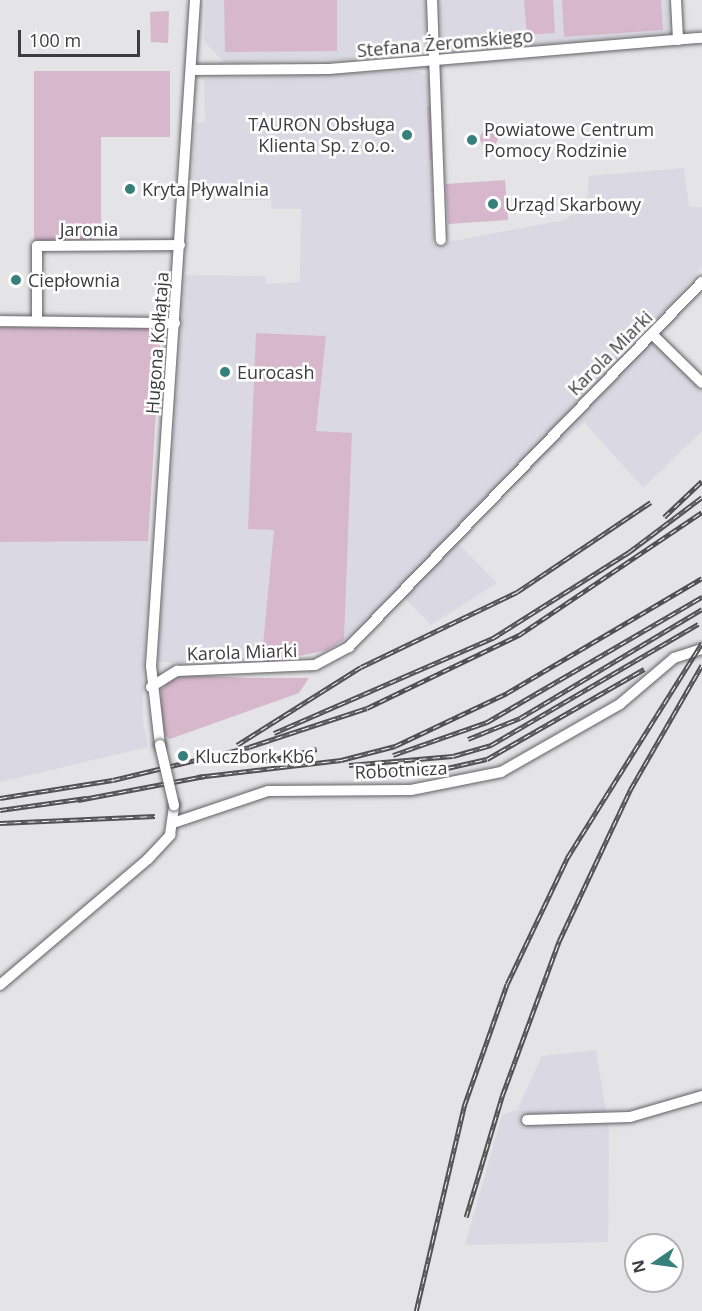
<!DOCTYPE html>
<meta charset="utf-8">
<style>
body{margin:0}
#map{position:relative;width:702px;height:1311px;overflow:hidden;background:#e4e3e6;font-family:"Open Sans",sans-serif}
div>[style]{position:absolute}
[style*='--x']{left:calc(var(--x)*1px);top:calc(var(--y)*1px);width:calc(var(--w)*1px);rotate:calc(var(--a)*1deg)}
.built>*{inset:0;background:#dad8e2}
.green>*{inset:0;background:#d6b7cb}
.round{border-radius:50%}
.roads{filter:drop-shadow(0 0 2px #626264) drop-shadow(0 0 2px #626264)}
.minor>*{height:10px;margin:-5px;padding:0 5px;transform-origin:5px;border-radius:5px;background:#fff}
.rail>*{height:4.5px;margin-top:-2.25px;transform-origin:0;background:repeating-linear-gradient(90deg,#fff 0 7px,#525253 0 14px);box-sizing:border-box;border-block:2px solid #525253}
.bridges{filter:drop-shadow(0 0 2px #626264) drop-shadow(0 0 2px #626264)}
.minor-bridge>*{height:10px;margin:-5px;padding:0 5px;transform-origin:5px;border-radius:5px;background:#fff}
.dots>*{width:16px;height:16px;translate:-50% -50%;box-sizing:border-box;border:3px solid #fff;border-radius:50%}
span{translate:-50% -50%;white-space:nowrap;text-align:center;line-height:1.15;-webkit-text-stroke:5px #fff;paint-order:stroke}
.street-label{font-size:18px;color:#3d3d3e}
.poi-label{font-size:18px;color:#3d3d3e}
.right{translate:-100% -50%;text-align:right}
.left{translate:0 -50%;text-align:left}
.north{position:absolute;left:624px;top:1233px;width:60px;height:60px;box-sizing:border-box;background:#fff;border:2px solid #b1b1b2;border-radius:50%;rotate:257deg;font-size:16px;font-weight:700;line-height:24px;text-align:center;color:#3d3d3e}
.north::after{content:'';display:block;margin:auto;width:21px;height:27px;background:#377f7a;clip-path:polygon(50% 0,100% 100%,50% 72%,0 100%)}
.scale{position:absolute;left:18px;top:30px;width:122px;height:27px;box-sizing:border-box;border:3px solid #3d3d3e;border-top:0;padding-left:8px;font-size:18px;line-height:21px;white-space:nowrap;color:#3d3d3e;-webkit-text-stroke:4px #fff;paint-order:stroke}
</style>
<div id="map">
<div class="built">
<div style="clip-path:polygon(206px 0,425px 0,426px 33px,406px 57px,225px 63px,204px 41px)"></div>
<div style="clip-path:polygon(439px 0,667px 0,669px 32px,443px 54px)"></div>
<div style="clip-path:polygon(414px 71px,430px 76px,433px 245px,564px 220px,587px 204px,589px 176px,684px 168px,689px 207px,702px 207px,702px 267px,648px 330px,702px 387px,702px 431px,643px 488px,584px 422px,455px 540px,497px 583px,431px 625px,404px 597px,344px 640px,352px 434px,316px 431px,326px 336px,257px 333px,248px 529px,274px 530px,261px 664px,158px 662px,185px 275px,265px 276px,266px 284px,300px 282px,301px 209px,272px 209px,271px 200px,241px 200px,240px 193px,192px 193px,195px 123px,205px 122px,204px 79px)"></div>
<div style="clip-path:polygon(148px 541px,142px 716px,148px 747px,0 782px,0 542px)"></div>
<div style="clip-path:polygon(596px 1050px,609px 1131px,608px 1242px,465px 1245px,502px 1115px,517px 1110px,542px 1056px)"></div>
</div>
<div class="green">
<div style="clip-path:polygon(224px 0,337px 0,337px 51px,225px 52px)"></div>
<div style="clip-path:polygon(524px 0,553px 0,555px 33px,527px 35px)"></div>
<div style="clip-path:polygon(562px 0,661px 0,663px 30px,564px 37px)"></div>
<div style="clip-path:polygon(169px 11px,168px 43px,151px 42px,150px 12px)"></div>
<div style="clip-path:polygon(34px 71px,170px 71px,170px 137px,101px 137px,101px 242px,34px 242px)"></div>
<div style="clip-path:polygon(430px 105px,432px 158px,430px 160px,427px 107px)"></div>
<div class="round" style="left:480px;top:129px;width:18px;height:18px"></div>
<div style="clip-path:polygon(505px 180px,508px 220px,448px 224px,446px 184px)"></div>
<div style="clip-path:polygon(0 327px,161px 328px,148px 541px,0 542px)"></div>
<div style="clip-path:polygon(256px 333px,326px 336px,316px 431px,352px 433px,344px 640px,327px 650px,261px 664px,274px 530px,248px 529px)"></div>
<div style="clip-path:polygon(188px 675px,250px 678px,309px 678px,299px 693px,170px 739px,161px 732px,161px 691px,170px 679px)"></div>
</div>
<div class="roads">
<div class="minor">
<div style="--x:432;--y:0;--w:240;--a:87.9"></div>
<div style="--x:676;--y:0;--w:40;--a:87.1"></div>
<div style="--x:191;--y:70;--w:138;--a:-0.4"></div>
<div style="--x:329;--y:69;--w:374;--a:-4.8"></div>
<div style="--x:0;--y:321;--w:175;--a:0.7"></div>
<div style="--x:37;--y:321;--w:75;--a:-90"></div>
<div style="--x:37;--y:246;--w:143;--a:-0.4"></div>
<div style="--x:652;--y:334;--w:70;--a:44.4"></div>
<div style="--x:151;--y:687;--w:31;--a:-32"></div>
<div style="--x:177;--y:671;--w:138;--a:-2.5"></div>
<div style="--x:315;--y:665;--w:38;--a:-28"></div>
<div style="--x:349;--y:647;--w:508;--a:-45.96"></div>
<div style="--x:160;--y:745;--w:80;--a:-96.5"></div>
<div style="--x:151;--y:666;--w:667;--a:-86.22"></div>
<div style="--x:176;--y:822;--w:97;--a:-18.6"></div>
<div style="--x:268;--y:791;--w:143;--a:-0.4"></div>
<div style="--x:411;--y:790;--w:92;--a:-11.3"></div>
<div style="--x:501;--y:772;--w:137;--a:-29.7"></div>
<div style="--x:620;--y:704;--w:71;--a:-40.4"></div>
<div style="--x:674;--y:658;--w:29;--a:-18"></div>
<div style="--x:0;--y:985;--w:194;--a:-40.4"></div>
<div style="--x:148;--y:859;--w:33;--a:-47"></div>
<div style="--x:170;--y:835;--w:30;--a:-82"></div>
<div style="--x:527;--y:1120;--w:103;--a:-1.7"></div>
<div style="--x:630;--y:1117;--w:75;--a:-16.3"></div>
</div>
</div>
<div class="rail">
<div style="--x:664;--y:517;--w:52;--a:-43.5"></div>
<div style="--x:274;--y:733;--w:239;--a:-23.5"></div>
<div style="--x:493;--y:638;--w:161;--a:-32.3"></div>
<div style="--x:629;--y:552;--w:91;--a:-37"></div>
<div style="--x:468;--y:739;--w:56;--a:-22"></div>
<div style="--x:520;--y:718;--w:212;--a:-30.9"></div>
<div style="--x:237;--y:745;--w:146;--a:-32.2"></div>
<div style="--x:361;--y:667;--w:173;--a:-25.7"></div>
<div style="--x:517;--y:592;--w:161;--a:-33.9"></div>
<div style="--x:393;--y:755;--w:100;--a:-19.3"></div>
<div style="--x:487;--y:722;--w:249;--a:-30.2"></div>
<div style="--x:266;--y:761;--w:52;--a:-13.2"></div>
<div style="--x:349;--y:765;--w:104;--a:-4.9"></div>
<div style="--x:453;--y:756;--w:40;--a:-16"></div>
<div style="--x:491;--y:745;--w:240;--a:-30.3"></div>
<div style="--x:374;--y:769;--w:60;--a:1.9"></div>
<div style="--x:434;--y:771;--w:54;--a:-12.8"></div>
<div style="--x:487;--y:759;--w:181;--a:-29.8"></div>
<div style="--x:197;--y:777;--w:145;--a:-6.7"></div>
<div style="--x:341;--y:760;--w:56;--a:-14.5"></div>
<div style="--x:395;--y:746;--w:124;--a:-25.3"></div>
<div style="--x:507;--y:693;--w:226;--a:-30.5"></div>
<div style="--x:0;--y:798;--w:114;--a:-9.1"></div>
<div style="--x:113;--y:780;--w:140;--a:-13.6"></div>
<div style="--x:249;--y:747;--w:124;--a:-18.3"></div>
<div style="--x:367;--y:708;--w:169;--a:-25.7"></div>
<div style="--x:519;--y:635;--w:220;--a:-33.9"></div>
<div style="--x:78;--y:800;--w:129;--a:-10.7"></div>
<div style="--x:0;--y:810;--w:87;--a:-7.9"></div>
<div style="--x:0;--y:823;--w:155;--a:-2.6"></div>
<div style="--x:466;--y:1217;--w:126;--a:-73.4"></div>
<div style="--x:502;--y:1096;--w:165;--a:-69.8"></div>
<div style="--x:559;--y:941;--w:167;--a:-64.8"></div>
<div style="--x:630;--y:790;--w:144;--a:-60.1"></div>
<div style="--x:416;--y:1311;--w:211;--a:-76.8"></div>
<div style="--x:464;--y:1106;--w:129;--a:-70.6"></div>
<div style="--x:507;--y:984;--w:140;--a:-64.5"></div>
<div style="--x:567;--y:858;--w:254;--a:-57.9"></div>
</div>
<div class="bridges">
<div class="minor-bridge">
<div style="--x:160;--y:745;--w:62;--a:76.9"></div>
</div>
</div>
<div class="dots">
<div style="left:407px;top:135px;background:#377f7a"></div>
<div style="left:472px;top:140px;background:#377f7a"></div>
<div style="left:130px;top:189px;background:#377f7a"></div>
<div style="left:493px;top:204px;background:#377f7a"></div>
<div style="left:16px;top:280px;background:#377f7a"></div>
<div style="left:225px;top:372px;background:#377f7a"></div>
<div style="left:183px;top:756px;background:#377f7a"></div>
</div>
<div class="street-label">
<span style="left:445px;top:43px;rotate:-5deg">Stefana Żeromskiego</span>
<span style="left:89px;top:229px">Jaronia</span>
<span style="left:157px;top:343px;rotate:-86deg">Hugona Kołłątaja</span>
<span style="left:610px;top:353px;rotate:-45deg">Karola Miarki</span>
<span style="left:242px;top:652px;rotate:-2deg">Karola Miarki</span>
<span style="left:401px;top:770px;rotate:-3deg">Robotnicza</span>
</div>
<div class="poi-label">
<span class="right" style="left:395px;top:135px">TAURON Obsługa<br>Klienta Sp. z o.o.</span>
<span class="left" style="left:484px;top:140px">Powiatowe Centrum<br>Pomocy Rodzinie</span>
<span class="left" style="left:142px;top:189px">Kryta Pływalnia</span>
<span class="left" style="left:505px;top:204px">Urząd Skarbowy</span>
<span class="left" style="left:28px;top:280px">Ciepłownia</span>
<span class="left" style="left:237px;top:372px">Eurocash</span>
<span class="left" style="left:195px;top:756px">Kluczbork Kb6</span>
</div>
<div class="north">N</div>
<div class="scale">100 m</div>
</div>
